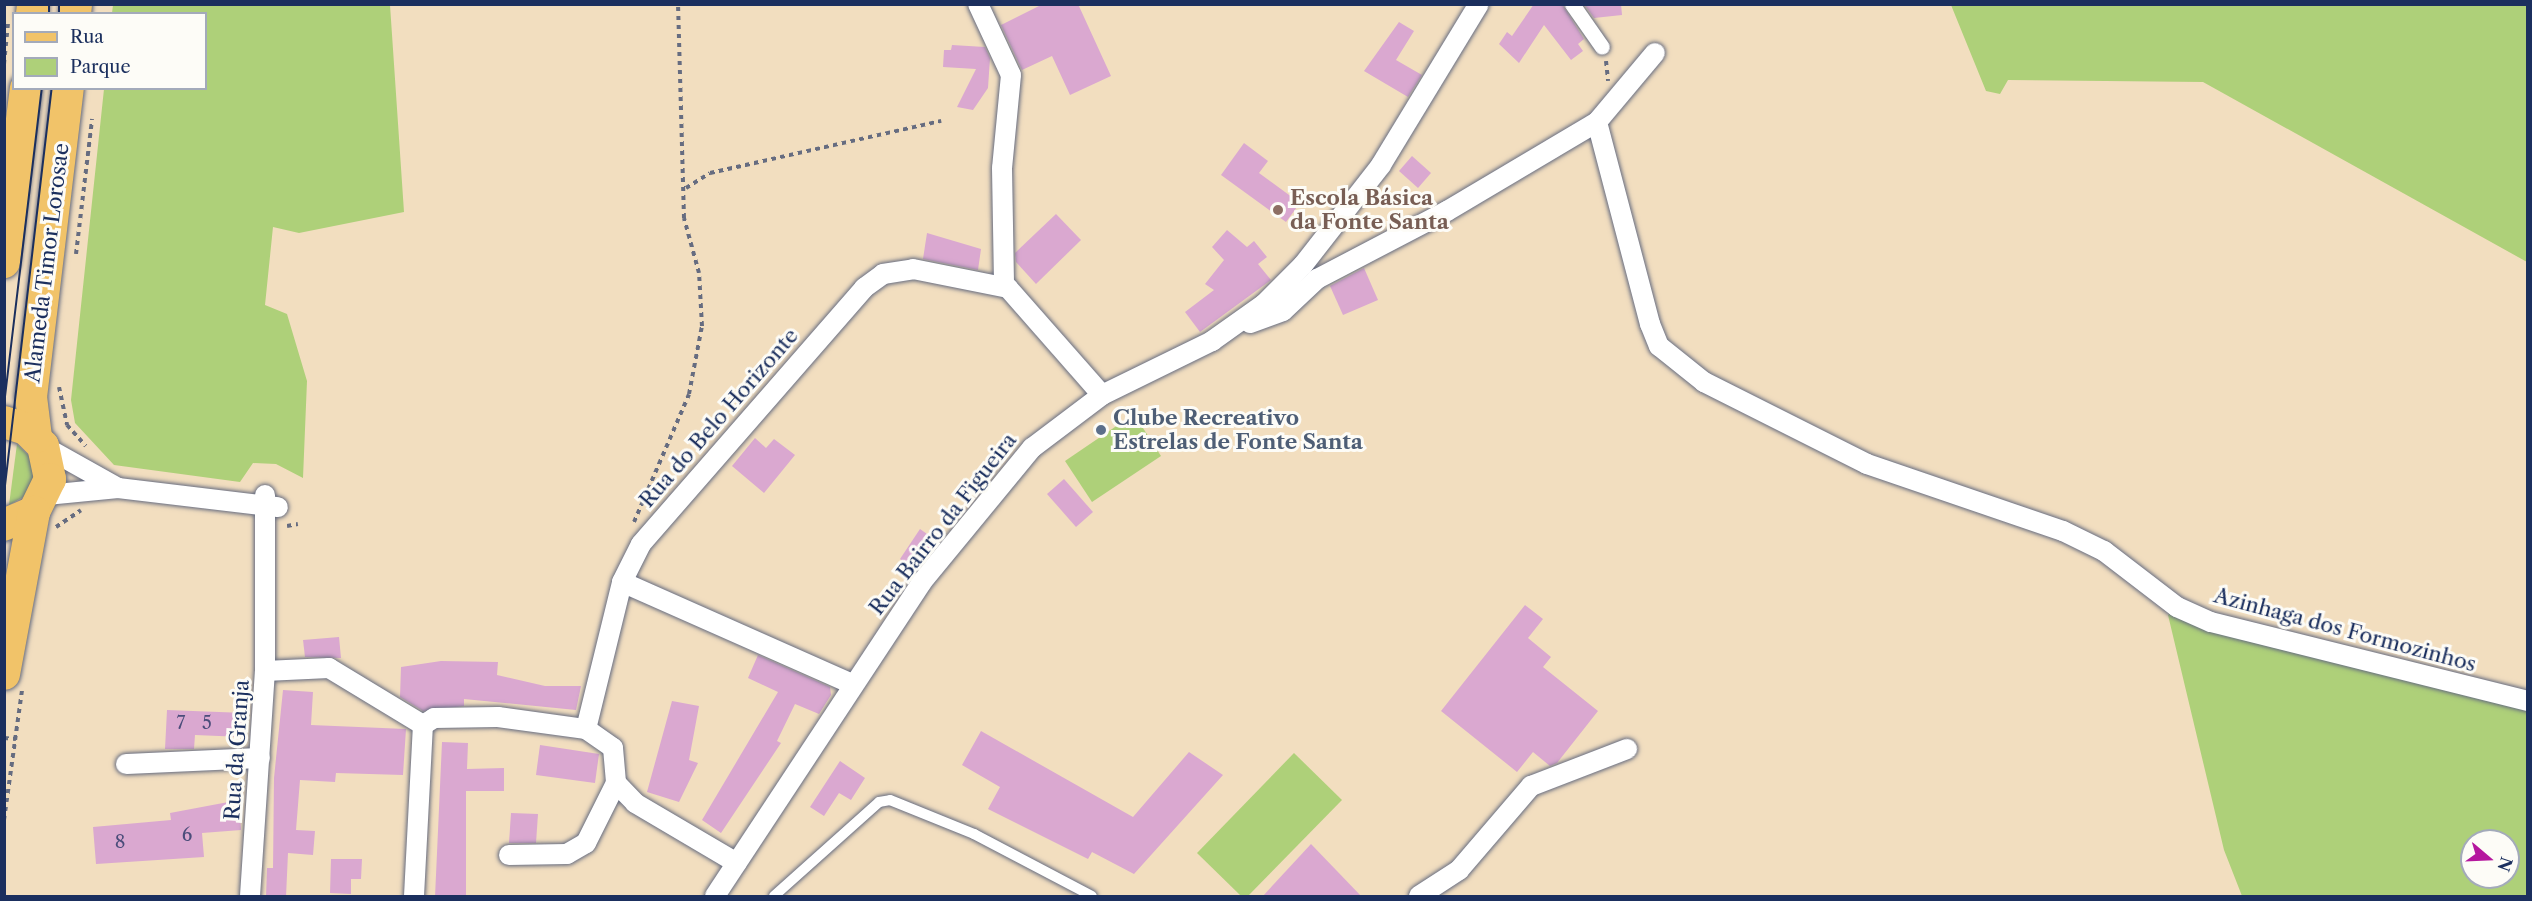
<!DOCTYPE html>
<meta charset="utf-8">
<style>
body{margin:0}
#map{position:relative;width:2532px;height:901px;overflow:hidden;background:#f2debf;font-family:"Libre Caslon Text",serif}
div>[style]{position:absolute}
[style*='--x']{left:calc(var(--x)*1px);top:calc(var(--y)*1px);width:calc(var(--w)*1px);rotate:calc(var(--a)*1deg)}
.green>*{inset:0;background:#aed079}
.building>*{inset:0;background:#daa8d0}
.path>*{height:4px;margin-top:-2px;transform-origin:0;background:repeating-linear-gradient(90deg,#666c80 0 4.5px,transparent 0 9px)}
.roads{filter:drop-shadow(0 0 2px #666c80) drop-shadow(0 0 2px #666c80)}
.service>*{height:10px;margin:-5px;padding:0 5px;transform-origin:5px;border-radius:5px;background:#fff}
.pedestrian>*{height:15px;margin:-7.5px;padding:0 7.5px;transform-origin:7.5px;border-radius:7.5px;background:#fff}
.minor>*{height:20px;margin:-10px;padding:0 10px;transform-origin:10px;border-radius:10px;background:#fff}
.primary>*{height:32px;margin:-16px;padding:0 16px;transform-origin:16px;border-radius:16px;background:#f1c369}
.tram>*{height:1.5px;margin:-0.75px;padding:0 0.75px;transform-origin:0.75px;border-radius:0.75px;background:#1b2f5e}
.dots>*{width:16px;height:16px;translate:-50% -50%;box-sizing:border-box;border:3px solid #fdfcf7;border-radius:50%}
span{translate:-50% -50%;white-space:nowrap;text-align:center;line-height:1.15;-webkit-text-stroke:6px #fdfcf7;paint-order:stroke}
.number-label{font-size:18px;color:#4b4d7a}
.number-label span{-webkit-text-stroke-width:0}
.education-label{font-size:21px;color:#785e54;font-weight:700}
.left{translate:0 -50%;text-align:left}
.street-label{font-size:21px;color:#1b2f5e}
.service-label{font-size:21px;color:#4e5e75;font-weight:700}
.frame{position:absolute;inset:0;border:6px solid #1b2f5e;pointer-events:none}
.legend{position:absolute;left:12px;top:12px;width:195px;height:78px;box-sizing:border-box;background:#fdfcf7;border:2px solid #a3aaba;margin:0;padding:8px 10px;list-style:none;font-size:18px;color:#1b2f5e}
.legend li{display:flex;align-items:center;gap:12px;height:30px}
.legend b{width:30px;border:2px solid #a3aaba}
.north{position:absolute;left:2460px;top:829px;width:60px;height:60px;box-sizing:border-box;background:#fdfcf7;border:2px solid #a3aaba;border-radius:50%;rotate:109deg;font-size:16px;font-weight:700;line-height:24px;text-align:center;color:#1b2f5e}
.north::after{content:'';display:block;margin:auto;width:21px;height:27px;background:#b5179e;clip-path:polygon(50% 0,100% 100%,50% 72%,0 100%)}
</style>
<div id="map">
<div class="green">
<div style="clip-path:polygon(113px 5px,390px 5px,404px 212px,299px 233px,273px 227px,265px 305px,287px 314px,307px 381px,303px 478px,276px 464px,253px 463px,240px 482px,114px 465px,75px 423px,71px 400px,104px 89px,206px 88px,206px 14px,112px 13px)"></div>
<div style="clip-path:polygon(1951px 5px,2527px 5px,2527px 262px,2203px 82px,2008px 80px,2000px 94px,1986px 91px)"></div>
<div style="clip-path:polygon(1134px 414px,1161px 456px,1092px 502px,1065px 461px)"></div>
<div style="clip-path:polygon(17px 444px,30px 457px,34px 480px,25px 496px,9px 505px)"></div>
<div style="clip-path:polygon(evenodd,2177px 607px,2527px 701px,2527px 896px,2242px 896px,2224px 850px,2168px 615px,2177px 607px,2472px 841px,2508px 841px,2508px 877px,2472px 877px,2472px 841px)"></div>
<div style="clip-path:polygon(1294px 753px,1342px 800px,1248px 896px,1241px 896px,1197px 853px)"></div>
</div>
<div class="building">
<div style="clip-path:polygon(1043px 4px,1078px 4px,1111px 76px,1070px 95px,1052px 56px,1022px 70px,1001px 25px)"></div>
<div style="clip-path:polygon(1534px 4px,1562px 4px,1584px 39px,1578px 44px,1583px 51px,1571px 60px,1544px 25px,1519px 63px,1499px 44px,1507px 32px,1512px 36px)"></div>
<div style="clip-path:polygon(1584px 4px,1621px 4px,1622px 15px,1594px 18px)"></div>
<div style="clip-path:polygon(1399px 22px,1414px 31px,1396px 60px,1422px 75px,1408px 97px,1364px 71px)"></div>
<div style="clip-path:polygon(952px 45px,985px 47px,990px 58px,988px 88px,973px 110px,957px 107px,976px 69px,943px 67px,944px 50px,951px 50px)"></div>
<div style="clip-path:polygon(1244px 143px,1268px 161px,1259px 173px,1300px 203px,1286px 222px,1221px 175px)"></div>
<div style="clip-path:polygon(1412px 156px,1431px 173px,1418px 188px,1399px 171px)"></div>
<div style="clip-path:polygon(1056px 214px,1081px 240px,1036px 284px,1016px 262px,1015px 253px)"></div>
<div style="clip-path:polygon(1227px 230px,1247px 247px,1254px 241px,1267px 257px,1258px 264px,1271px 280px,1200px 332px,1185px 312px,1214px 290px,1205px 284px,1224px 260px,1212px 247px)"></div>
<div style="clip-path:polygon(927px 233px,981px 249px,978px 270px,923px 259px)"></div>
<div style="clip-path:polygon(1364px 268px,1378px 300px,1343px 315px,1330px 286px)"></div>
<div style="clip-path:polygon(755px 438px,766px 448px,774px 439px,795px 455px,764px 493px,732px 466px)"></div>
<div style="clip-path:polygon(1064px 479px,1093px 512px,1076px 527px,1047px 494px)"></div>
<div style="clip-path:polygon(920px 529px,937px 541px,916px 570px,900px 559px)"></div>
<div style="clip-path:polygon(1525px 605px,1543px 619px,1528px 638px,1551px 657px,1543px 667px,1598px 711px,1557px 763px,1550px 766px,1533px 752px,1517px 772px,1441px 711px)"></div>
<div style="clip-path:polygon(339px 637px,341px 658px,305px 657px,303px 640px)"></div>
<div style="clip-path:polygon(758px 655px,830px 687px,831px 695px,819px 714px,795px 704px,777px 741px,781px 743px,721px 833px,702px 820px,778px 692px,748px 678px)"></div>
<div style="clip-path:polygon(441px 661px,498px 662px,497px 675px,545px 686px,581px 686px,576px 710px,464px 699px,464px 706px,423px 711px,400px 697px,401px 667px)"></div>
<div style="clip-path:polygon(283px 690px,313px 692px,311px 725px,406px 729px,403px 775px,336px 773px,335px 782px,300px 780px,296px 830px,315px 831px,313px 855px,288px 853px,286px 897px,266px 897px,267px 868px,273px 868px,274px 778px)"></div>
<div style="clip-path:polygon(672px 701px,699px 706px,689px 760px,698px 763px,679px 802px,647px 792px)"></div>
<div style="clip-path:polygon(167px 710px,245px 713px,243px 737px,195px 735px,194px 749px,165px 749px)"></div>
<div style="clip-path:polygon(981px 731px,1133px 817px,1189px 752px,1223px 775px,1134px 874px,1092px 852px,1088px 859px,988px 809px,1000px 787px,962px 765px)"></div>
<div style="clip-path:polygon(442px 742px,468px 743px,467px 769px,504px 768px,504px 791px,466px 791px,466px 897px,435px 897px)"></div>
<div style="clip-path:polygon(540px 745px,599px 754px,595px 783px,536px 775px)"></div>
<div style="clip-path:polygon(840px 761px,865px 778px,851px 800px,839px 793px,824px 816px,810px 807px)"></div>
<div style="clip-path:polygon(239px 800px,241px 830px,202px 833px,204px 857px,96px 864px,93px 827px,171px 820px,170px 813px)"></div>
<div style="clip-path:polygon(511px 813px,538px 814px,536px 843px,509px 843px)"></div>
<div style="clip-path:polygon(1311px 844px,1362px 897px,1262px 897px)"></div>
<div style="clip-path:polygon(331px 859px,362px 859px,361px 879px,351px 879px,351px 894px,330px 893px)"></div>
</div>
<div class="path">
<div style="--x:1606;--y:61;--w:20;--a:84"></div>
<div style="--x:4;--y:64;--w:41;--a:-84.4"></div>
<div style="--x:686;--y:188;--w:28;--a:-32"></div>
<div style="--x:710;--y:173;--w:237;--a:-12.7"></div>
<div style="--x:76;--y:254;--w:136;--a:-83.2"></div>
<div style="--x:59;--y:387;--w:39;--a:78"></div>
<div style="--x:67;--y:425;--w:28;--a:48"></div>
<div style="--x:634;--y:522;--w:139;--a:-66.7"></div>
<div style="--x:689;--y:394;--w:69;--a:-79.2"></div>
<div style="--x:702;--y:326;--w:53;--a:-93.2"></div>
<div style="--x:699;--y:273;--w:57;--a:-105.3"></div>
<div style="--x:684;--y:218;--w:214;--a:-91.6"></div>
<div style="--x:287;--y:526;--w:11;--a:-10"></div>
<div style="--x:56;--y:527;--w:30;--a:-34"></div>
<div style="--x:4;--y:738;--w:12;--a:5"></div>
<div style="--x:4;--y:820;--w:131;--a:-82.1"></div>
</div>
<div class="roads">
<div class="service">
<div style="--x:774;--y:896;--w:141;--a:-41.8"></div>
<div style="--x:879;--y:802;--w:11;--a:-10"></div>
<div style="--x:890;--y:800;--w:91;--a:22"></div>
<div style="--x:974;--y:834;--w:133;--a:27.7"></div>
</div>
<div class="pedestrian">
<div style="--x:1572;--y:4;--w:52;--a:55.1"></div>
</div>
<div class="minor">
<div style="--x:978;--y:4;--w:78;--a:65.1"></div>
<div style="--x:1011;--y:75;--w:93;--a:95.5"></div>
<div style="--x:1002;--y:168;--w:118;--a:89"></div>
<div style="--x:1597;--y:122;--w:209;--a:75.3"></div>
<div style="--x:1650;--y:324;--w:24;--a:68"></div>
<div style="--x:1659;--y:346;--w:58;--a:38.7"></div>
<div style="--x:1704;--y:382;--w:182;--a:26.7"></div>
<div style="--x:1867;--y:464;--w:207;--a:18.9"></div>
<div style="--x:2063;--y:531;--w:46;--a:26"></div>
<div style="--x:2104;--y:551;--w:92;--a:37.5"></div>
<div style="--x:2177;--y:607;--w:37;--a:24"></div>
<div style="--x:2211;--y:622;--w:327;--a:14"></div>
<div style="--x:1250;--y:323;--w:35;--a:-20"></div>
<div style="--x:1283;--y:311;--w:47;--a:-43.3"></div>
<div style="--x:1317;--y:279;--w:147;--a:-27.6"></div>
<div style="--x:1447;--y:211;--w:174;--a:-30.7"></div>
<div style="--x:1597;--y:122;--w:90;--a:-50"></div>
<div style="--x:43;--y:446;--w:86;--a:29.2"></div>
<div style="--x:118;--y:488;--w:72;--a:174.4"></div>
<div style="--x:118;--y:488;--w:161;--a:6.8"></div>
<div style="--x:622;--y:582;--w:252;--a:23.9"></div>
<div style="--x:265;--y:671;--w:64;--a:-2.7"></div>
<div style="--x:329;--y:668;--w:110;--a:31.2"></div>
<div style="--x:586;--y:729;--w:151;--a:-76.2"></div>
<div style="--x:622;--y:582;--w:42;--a:-63.4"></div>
<div style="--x:641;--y:544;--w:340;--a:-48.9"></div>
<div style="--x:864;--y:288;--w:24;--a:-36"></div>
<div style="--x:883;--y:274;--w:30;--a:-9"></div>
<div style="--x:913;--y:269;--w:97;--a:11.3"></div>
<div style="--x:1008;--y:288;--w:142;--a:48.7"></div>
<div style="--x:126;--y:764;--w:134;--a:-2.6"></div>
<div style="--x:616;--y:783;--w:28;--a:46"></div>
<div style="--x:635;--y:803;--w:118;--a:30.5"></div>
<div style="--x:250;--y:896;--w:225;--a:-86.2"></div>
<div style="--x:265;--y:671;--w:176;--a:-90"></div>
<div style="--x:414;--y:896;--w:171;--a:-87"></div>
<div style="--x:423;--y:725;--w:13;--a:-32"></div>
<div style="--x:434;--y:718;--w:64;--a:-0.9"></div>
<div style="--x:498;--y:717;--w:89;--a:7.8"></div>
<div style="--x:586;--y:729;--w:33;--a:35"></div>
<div style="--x:613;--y:748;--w:35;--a:85"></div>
<div style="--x:616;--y:783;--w:67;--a:116.6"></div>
<div style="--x:586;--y:843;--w:22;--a:150"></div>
<div style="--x:567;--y:854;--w:58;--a:179"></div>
<div style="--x:715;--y:896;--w:375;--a:-56.6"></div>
<div style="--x:921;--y:583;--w:175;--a:-50.6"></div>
<div style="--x:1032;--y:448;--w:88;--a:-37.1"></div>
<div style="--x:1102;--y:395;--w:123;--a:-26.1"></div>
<div style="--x:1212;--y:341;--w:64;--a:-35.4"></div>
<div style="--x:1264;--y:304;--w:55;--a:-45"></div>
<div style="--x:1303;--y:265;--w:127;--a:-52"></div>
<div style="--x:1381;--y:165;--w:188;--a:-58.7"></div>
<div style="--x:1419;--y:896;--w:48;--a:-33"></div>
<div style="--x:1459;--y:870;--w:111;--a:-49.4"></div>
<div style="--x:1531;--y:786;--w:103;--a:-21.1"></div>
</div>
<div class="primary">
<div style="--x:32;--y:14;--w:10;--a:-84"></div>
<div style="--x:75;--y:14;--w:10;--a:-84"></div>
<div style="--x:4;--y:262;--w:175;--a:-82.8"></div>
<div style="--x:4;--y:422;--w:23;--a:18"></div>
<div style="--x:26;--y:429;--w:24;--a:45"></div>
<div style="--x:43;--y:446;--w:34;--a:78"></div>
<div style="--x:50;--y:479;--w:37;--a:116"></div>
<div style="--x:34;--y:512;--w:33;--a:157"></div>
<div style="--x:36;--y:437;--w:40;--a:-97.1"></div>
<div style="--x:31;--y:397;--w:311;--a:-83.2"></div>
<div style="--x:4;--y:674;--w:165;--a:-79.5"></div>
</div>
</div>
<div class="tram">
<div style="--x:49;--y:14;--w:10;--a:-90"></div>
<div style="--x:59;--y:14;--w:10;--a:-90"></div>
<div style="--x:4;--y:405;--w:319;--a:-83.2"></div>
<div style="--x:4;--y:494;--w:409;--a:-83.3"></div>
</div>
<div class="dots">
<div style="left:1278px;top:210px;background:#8d6e63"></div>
<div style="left:1101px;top:430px;background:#5c6f8a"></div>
</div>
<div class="number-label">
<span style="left:181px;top:723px">7</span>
<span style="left:207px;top:723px">5</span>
<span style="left:187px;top:835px">6</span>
<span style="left:120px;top:842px">8</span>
</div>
<div class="education-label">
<span class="left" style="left:1290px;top:210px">Escola Básica<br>da Fonte Santa</span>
</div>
<div class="street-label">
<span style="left:47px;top:263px;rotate:-83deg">Alameda Timor Lorosae</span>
<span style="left:719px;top:418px;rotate:-49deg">Rua do Belo Horizonte</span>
<span style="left:943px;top:524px;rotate:-52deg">Rua Bairro da Figueira</span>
<span style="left:2345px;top:630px;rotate:15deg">Azinhaga dos Formozinhos</span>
<span style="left:237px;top:750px;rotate:-86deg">Rua da Granja</span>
</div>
<div class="service-label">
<span class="left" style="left:1113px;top:430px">Clube Recreativo<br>Estrelas de Fonte Santa</span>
</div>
<div class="frame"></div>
<ul class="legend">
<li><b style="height:8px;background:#f1c369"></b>Rua</li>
<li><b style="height:16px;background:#aed079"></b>Parque</li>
</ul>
<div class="north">N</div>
</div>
